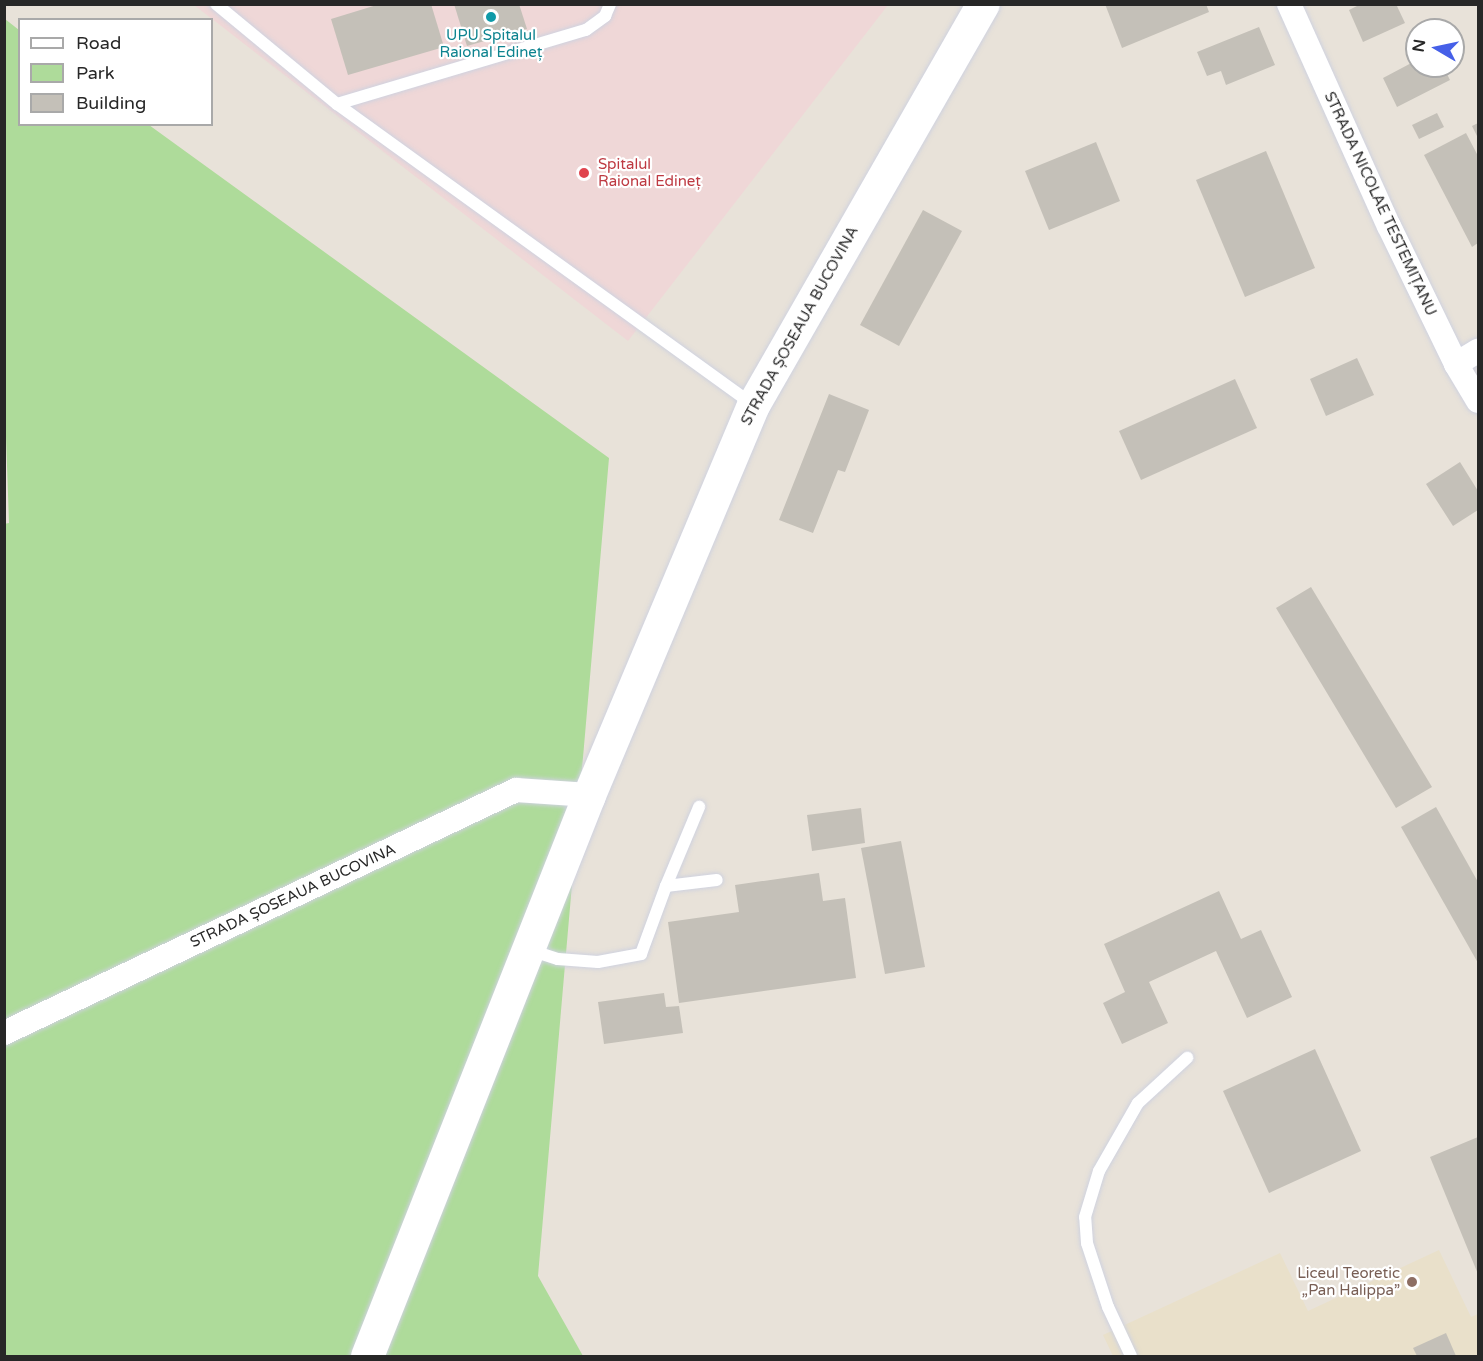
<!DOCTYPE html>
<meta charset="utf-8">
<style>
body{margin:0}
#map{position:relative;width:1483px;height:1361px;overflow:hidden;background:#e8e2d9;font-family:"Varela Round",sans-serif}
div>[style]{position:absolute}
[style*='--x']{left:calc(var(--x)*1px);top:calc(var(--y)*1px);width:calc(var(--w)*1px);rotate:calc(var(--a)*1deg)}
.education>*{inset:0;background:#e9e0ca}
.medical>*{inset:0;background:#efd7d7}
.green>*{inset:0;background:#aedb9a}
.building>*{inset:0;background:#c4c0b8}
.roads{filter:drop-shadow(0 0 2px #cfd2df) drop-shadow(0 0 2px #cfd2df)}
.lane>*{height:12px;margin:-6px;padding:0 6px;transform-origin:6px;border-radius:6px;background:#fff}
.street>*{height:24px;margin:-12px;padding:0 12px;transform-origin:12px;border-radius:12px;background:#fff}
.secondary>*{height:33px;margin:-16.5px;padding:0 16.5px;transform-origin:16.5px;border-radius:16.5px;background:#fff}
.dots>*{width:16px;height:16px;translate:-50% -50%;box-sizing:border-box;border:3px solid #fff;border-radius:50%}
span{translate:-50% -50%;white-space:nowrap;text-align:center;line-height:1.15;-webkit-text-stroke:4.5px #fff;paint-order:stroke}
.culture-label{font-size:15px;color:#0d838f}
.health-label{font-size:15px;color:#be3a42}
.left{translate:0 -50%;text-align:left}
.street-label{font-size:15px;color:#272727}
.education-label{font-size:15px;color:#785e54}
.right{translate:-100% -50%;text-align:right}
.frame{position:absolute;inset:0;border:6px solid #272727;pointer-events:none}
.legend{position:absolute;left:18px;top:18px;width:195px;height:108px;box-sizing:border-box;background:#fff;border:2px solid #a9a9a9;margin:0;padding:8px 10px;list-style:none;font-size:18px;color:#272727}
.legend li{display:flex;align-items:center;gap:12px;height:30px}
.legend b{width:30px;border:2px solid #a9a9a9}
.north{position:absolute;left:1405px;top:18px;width:60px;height:60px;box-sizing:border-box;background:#fff;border:2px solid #a9a9a9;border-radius:50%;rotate:279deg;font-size:16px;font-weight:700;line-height:24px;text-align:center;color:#272727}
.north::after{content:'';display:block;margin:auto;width:21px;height:27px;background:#4660e8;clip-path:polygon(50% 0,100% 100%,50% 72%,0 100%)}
</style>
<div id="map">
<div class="education">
<div style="clip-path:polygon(1439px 1250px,1471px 1317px,1478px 1314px,1478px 1356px,1113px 1356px,1103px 1335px,1280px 1253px,1308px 1311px)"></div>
</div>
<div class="medical">
<div style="clip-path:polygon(194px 5px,888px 5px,628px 341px)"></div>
</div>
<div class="green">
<div style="clip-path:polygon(5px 19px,19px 30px,20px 124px,149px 125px,609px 458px,538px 1276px,583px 1356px,5px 1356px,4px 524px,9px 523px,4px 379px)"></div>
</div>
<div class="building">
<div style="clip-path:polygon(380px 4px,431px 4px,444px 47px,348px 75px,331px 19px)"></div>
<div style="clip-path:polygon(454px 4px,519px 4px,527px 29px,467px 46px)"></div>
<div style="clip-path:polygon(1105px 4px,1206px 4px,1209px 12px,1122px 48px)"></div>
<div style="clip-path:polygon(1361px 4px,1396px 4px,1405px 23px,1363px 42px,1349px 10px)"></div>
<div style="clip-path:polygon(1259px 27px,1275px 65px,1226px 85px,1221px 71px,1207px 76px,1197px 52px)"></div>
<div style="clip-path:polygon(1417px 60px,1417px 66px,1443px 66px,1450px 80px,1397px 107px,1383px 78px)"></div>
<div style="clip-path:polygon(1437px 113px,1444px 127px,1419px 139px,1412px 125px)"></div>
<div style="clip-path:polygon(1478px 123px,1478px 138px,1472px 126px)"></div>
<div style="clip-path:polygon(1466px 133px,1478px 156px,1478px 243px,1472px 247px,1424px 155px)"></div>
<div style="clip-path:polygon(1096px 142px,1120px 201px,1049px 230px,1025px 171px)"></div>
<div style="clip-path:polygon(1266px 151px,1315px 268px,1245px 297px,1196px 180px)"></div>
<div style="clip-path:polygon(923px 210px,962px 231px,899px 346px,860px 325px)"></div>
<div style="clip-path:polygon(1357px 358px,1374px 395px,1326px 416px,1310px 379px)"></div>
<div style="clip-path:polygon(1235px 379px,1257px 428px,1141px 480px,1119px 431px)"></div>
<div style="clip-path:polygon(829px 394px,869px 410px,845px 472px,838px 470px,813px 533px,779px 520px)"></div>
<div style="clip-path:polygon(1460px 462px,1478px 491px,1478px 510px,1453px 526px,1426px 484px)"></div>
<div style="clip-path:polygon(1311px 587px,1432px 787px,1396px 808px,1276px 608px)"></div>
<div style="clip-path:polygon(1436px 807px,1478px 882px,1478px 963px,1401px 827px)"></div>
<div style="clip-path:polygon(861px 808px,865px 843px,812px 851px,807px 815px)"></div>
<div style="clip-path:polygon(901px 841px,925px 967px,885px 974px,861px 848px)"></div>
<div style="clip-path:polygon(819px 873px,823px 901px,845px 898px,856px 978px,679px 1003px,668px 922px,739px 912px,735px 885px)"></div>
<div style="clip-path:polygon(1219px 891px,1241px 939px,1261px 930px,1292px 997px,1247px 1018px,1216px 951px,1149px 982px,1168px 1023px,1122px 1044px,1103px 1003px,1125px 992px,1104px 944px)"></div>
<div style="clip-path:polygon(664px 993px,666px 1007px,679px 1006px,683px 1033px,604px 1044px,598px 1002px)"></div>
<div style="clip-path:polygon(1315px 1049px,1361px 1151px,1269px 1193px,1223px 1091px)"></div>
<div style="clip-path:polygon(1478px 1137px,1478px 1274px,1430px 1157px)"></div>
<div style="clip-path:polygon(1446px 1333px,1456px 1356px,1417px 1356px,1413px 1348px)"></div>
</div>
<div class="roads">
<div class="lane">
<div style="--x:216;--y:4;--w:157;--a:39.6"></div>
<div style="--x:337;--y:104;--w:512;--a:35.86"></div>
<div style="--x:337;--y:104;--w:260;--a:-16.6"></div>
<div style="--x:586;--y:30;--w:24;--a:-36"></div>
<div style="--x:605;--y:16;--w:13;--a:-67"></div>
<div style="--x:666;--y:886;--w:86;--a:-67.3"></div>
<div style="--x:530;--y:950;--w:29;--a:18"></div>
<div style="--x:558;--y:959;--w:40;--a:4.3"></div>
<div style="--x:598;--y:962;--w:44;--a:-10.5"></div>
<div style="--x:641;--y:954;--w:72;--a:-69.8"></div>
<div style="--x:666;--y:886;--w:51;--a:-6.7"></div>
<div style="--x:1131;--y:1356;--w:54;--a:-115.1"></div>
<div style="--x:1108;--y:1307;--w:67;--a:-108.2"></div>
<div style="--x:1087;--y:1243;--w:26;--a:-94"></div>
<div style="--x:1085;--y:1217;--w:48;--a:-73.1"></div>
<div style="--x:1099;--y:1171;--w:78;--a:-60.2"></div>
<div style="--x:1138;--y:1103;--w:67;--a:-42.6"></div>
</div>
<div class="street">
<div style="--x:1289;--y:4;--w:243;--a:65.8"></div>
<div style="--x:1389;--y:226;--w:153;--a:64.1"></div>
<div style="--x:1456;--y:364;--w:43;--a:59.3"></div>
<div style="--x:1456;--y:364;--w:26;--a:-31"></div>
<div style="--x:4;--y:1033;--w:567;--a:-25.39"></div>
<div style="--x:516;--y:790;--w:73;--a:3.9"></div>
</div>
<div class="secondary">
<div style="--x:367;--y:1356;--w:603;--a:-68.41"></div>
<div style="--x:589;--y:795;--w:423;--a:-67.2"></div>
<div style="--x:753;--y:405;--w:462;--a:-60.2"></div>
</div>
</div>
<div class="dots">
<div style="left:491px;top:17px;background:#0f9aa8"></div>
<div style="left:584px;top:173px;background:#e0444e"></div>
<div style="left:1412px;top:1282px;background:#8d6e63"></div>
</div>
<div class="culture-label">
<span style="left:491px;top:44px">UPU Spitalul<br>Raional Edineț</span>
</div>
<div class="health-label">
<span class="left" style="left:598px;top:173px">Spitalul<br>Raional Edineț</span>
</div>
<div class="street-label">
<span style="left:1380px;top:204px;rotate:65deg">STRADA NICOLAE TESTEMIȚANU</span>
<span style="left:800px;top:326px;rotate:-61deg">STRADA ȘOSEAUA BUCOVINA</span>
<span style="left:293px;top:896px;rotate:-25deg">STRADA ȘOSEAUA BUCOVINA</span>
</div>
<div class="education-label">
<span class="right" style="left:1400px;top:1282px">Liceul Teoretic<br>„Pan Halippa”</span>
</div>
<div class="frame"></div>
<ul class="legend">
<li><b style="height:8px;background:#fff"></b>Road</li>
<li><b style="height:16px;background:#aedb9a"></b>Park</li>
<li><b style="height:16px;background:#c4c0b8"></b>Building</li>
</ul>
<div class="north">N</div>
</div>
